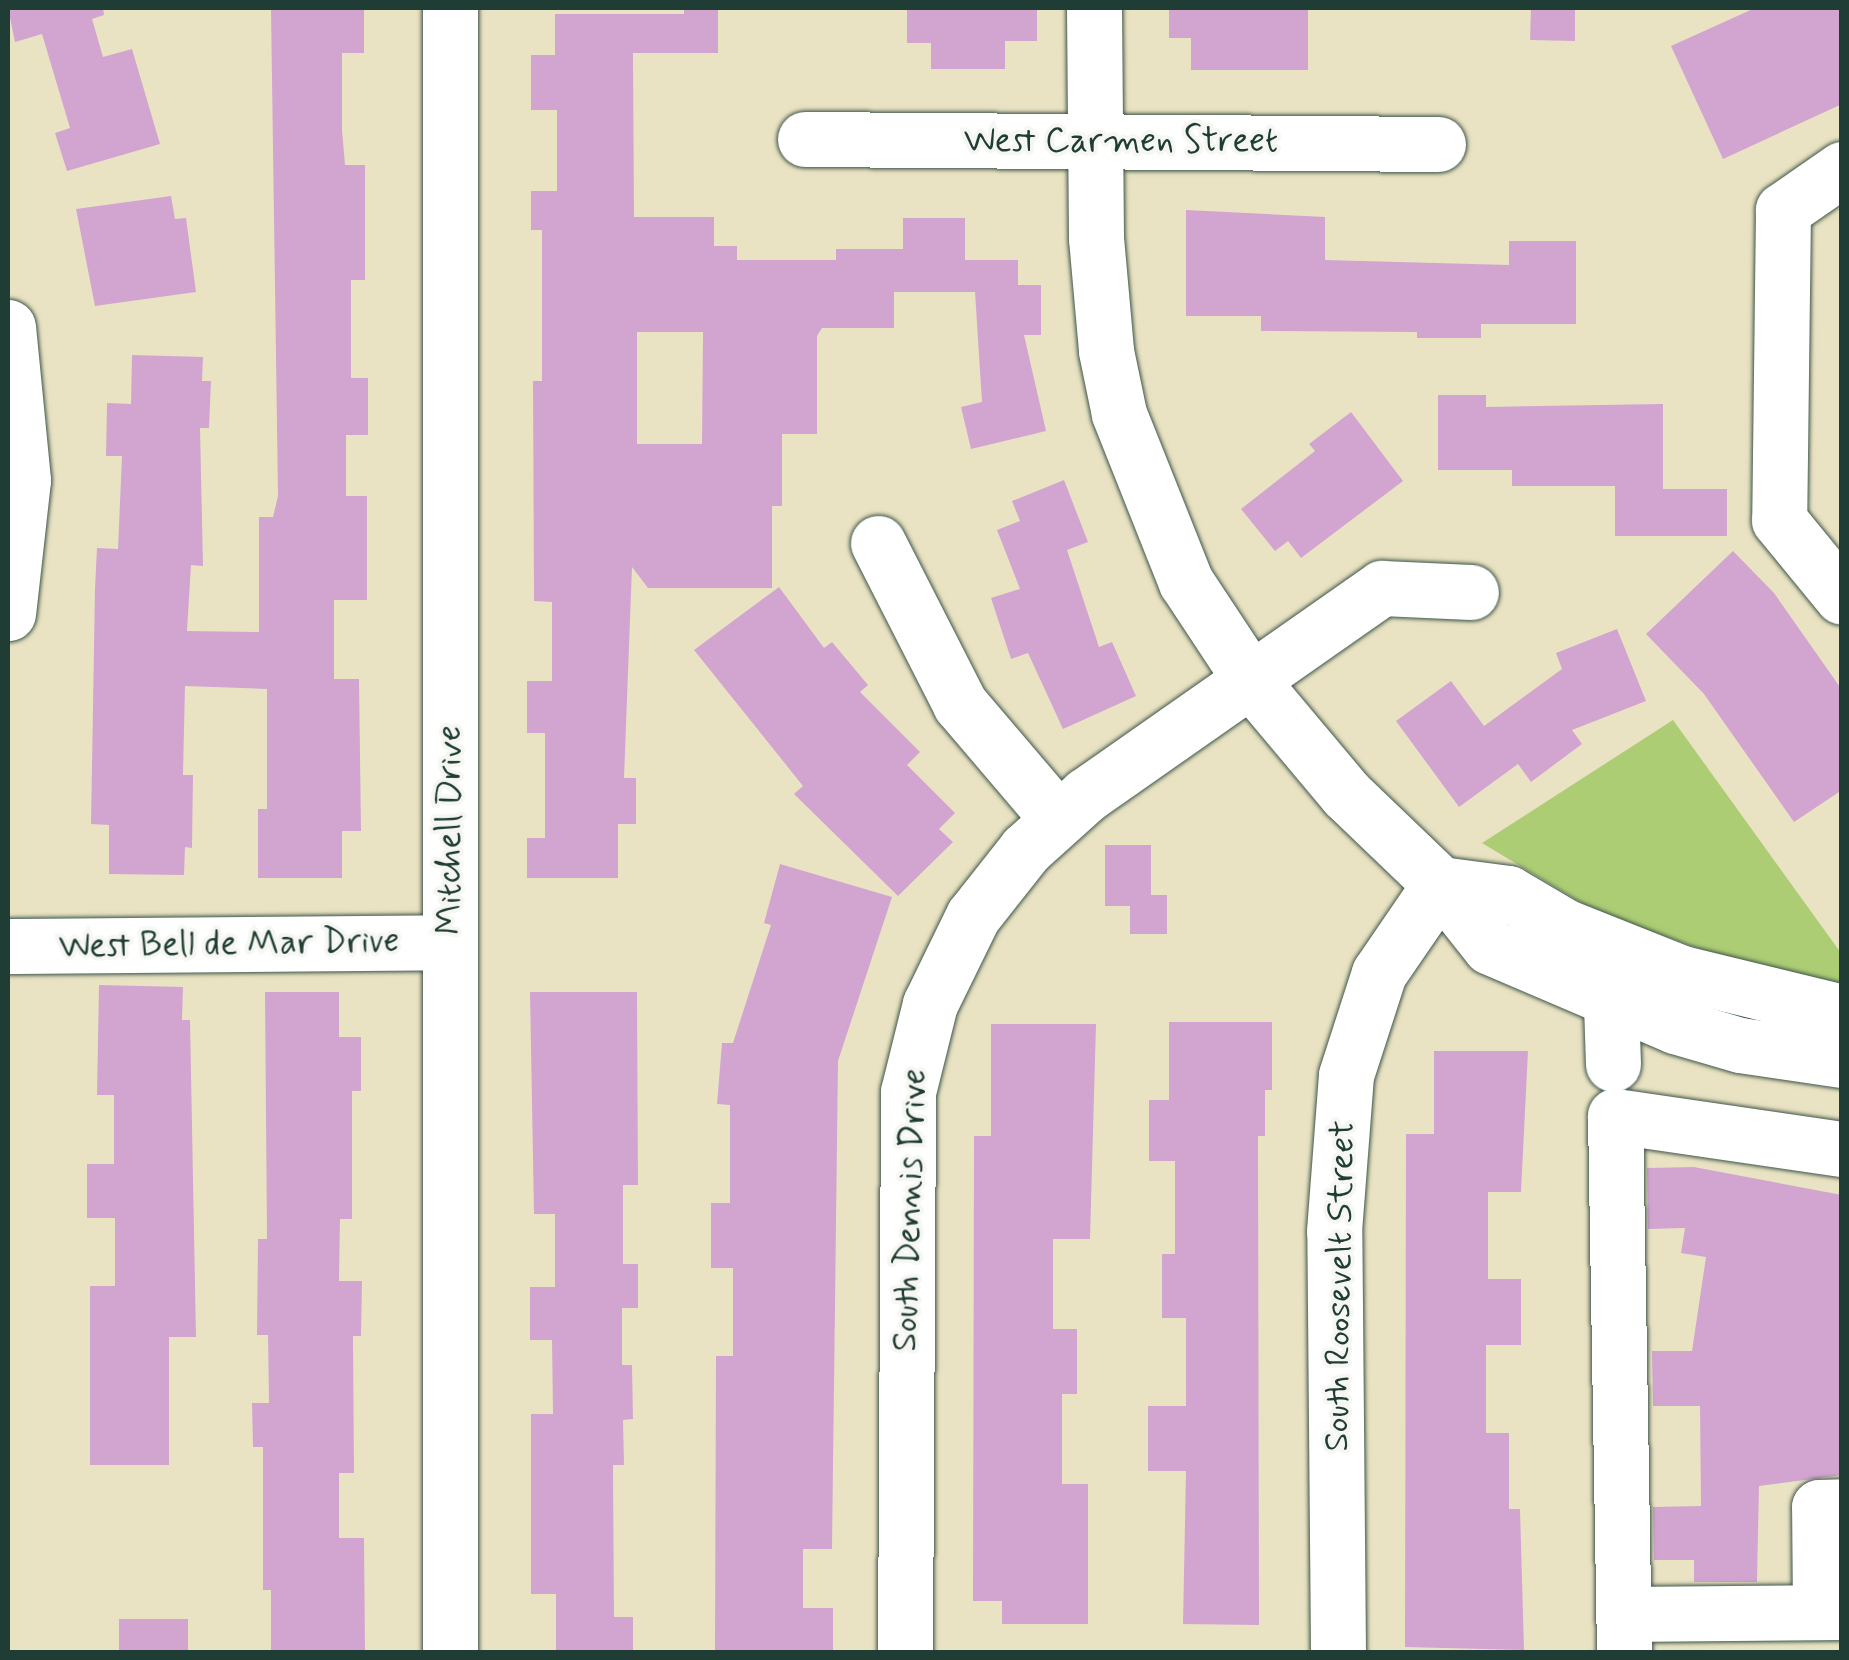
<!DOCTYPE html>
<style>
body{margin:0}
#map{position:relative;width:1849px;height:1660px;overflow:hidden;background:#eae3c3;font-family:Mynerve,sans-serif}
div>[style]{position:absolute}
[style*='--x']{left:calc(var(--x)*1px);top:calc(var(--y)*1px);width:calc(var(--w)*1px);rotate:calc(var(--a)*1deg)}
.green>*{inset:0;background:#adcd75}
.building>*{inset:0;background:#d2a5d1}
.roads{filter:drop-shadow(0 0 2px #3d5649) drop-shadow(0 0 2px #3d5649)}
.minor>*{height:55px;margin:-27.5px;padding:0 27.5px;transform-origin:27.5px;border-radius:27.5px;background:#fff}
span{translate:-50% -50%;white-space:nowrap;text-align:center;line-height:1.15;-webkit-text-stroke:8px #f6f6f2;paint-order:stroke}
.street-label{font-size:35px;color:#1f3d34}
.frame{position:absolute;inset:0;border:10px solid #1f3d34;pointer-events:none}
</style>
<div id="map">
<div class="green">
<div style="clip-path:polygon(1673px 720px,1841px 953px,1841px 983px,1758px 970px,1595px 911px,1482px 843px)"></div>
</div>
<div class="building">
<div style="clip-path:polygon(8px 8px,103px 8px,104px 15px,92px 19px,103px 57px,132px 49px,160px 144px,67px 171px,55px 133px,70px 128px,42px 34px,15px 42px)"></div>
<div style="clip-path:polygon(evenodd,684px 8px,718px 8px,718px 53px,633px 53px,634px 217px,714px 217px,714px 246px,737px 246px,737px 260px,836px 260px,836px 249px,903px 249px,903px 218px,965px 218px,965px 260px,1018px 260px,1018px 285px,1041px 285px,1041px 335px,1024px 335px,1046px 431px,971px 449px,961px 407px,982px 402px,975px 292px,894px 292px,894px 328px,822px 328px,817px 336px,817px 434px,782px 434px,782px 506px,772px 506px,772px 588px,648px 588px,632px 567px,624px 778px,636px 778px,636px 824px,618px 824px,618px 878px,527px 878px,527px 838px,545px 838px,545px 733px,527px 733px,527px 681px,552px 681px,552px 602px,534px 601px,533px 381px,542px 381px,542px 230px,531px 230px,531px 191px,557px 191px,557px 110px,531px 110px,531px 55px,555px 55px,555px 14px,684px 14px,684px 8px,637px 332px,703px 332px,702px 444px,637px 444px,637px 332px)"></div>
<div style="clip-path:polygon(907px 8px,1037px 8px,1037px 41px,1005px 41px,1005px 69px,931px 69px,931px 43px,907px 43px)"></div>
<div style="clip-path:polygon(1169px 8px,1308px 8px,1308px 70px,1191px 70px,1191px 38px,1169px 38px)"></div>
<div style="clip-path:polygon(1531px 8px,1575px 8px,1575px 41px,1530px 40px)"></div>
<div style="clip-path:polygon(1755px 8px,1842px 8px,1842px 104px,1723px 159px,1671px 46px)"></div>
<div style="clip-path:polygon(271px 10px,364px 10px,364px 53px,342px 53px,342px 130px,345px 165px,365px 165px,365px 280px,351px 280px,351px 378px,368px 378px,368px 435px,346px 435px,346px 496px,367px 496px,367px 600px,334px 600px,334px 679px,359px 679px,361px 831px,342px 831px,342px 878px,258px 878px,258px 809px,267px 809px,267px 689px,185px 686px,183px 775px,193px 775px,192px 848px,185px 847px,184px 875px,109px 874px,109px 825px,91px 824px,95px 588px,97px 548px,118px 549px,122px 456px,106px 456px,107px 403px,131px 404px,132px 355px,203px 357px,202px 381px,211px 381px,209px 428px,200px 428px,203px 566px,191px 565px,187px 631px,259px 632px,259px 517px,273px 517px,278px 496px)"></div>
<div style="clip-path:polygon(171px 196px,175px 219px,186px 218px,196px 292px,95px 306px,76px 209px)"></div>
<div style="clip-path:polygon(1186px 210px,1325px 217px,1325px 260px,1509px 265px,1509px 241px,1576px 241px,1576px 324px,1481px 324px,1481px 338px,1417px 338px,1417px 332px,1261px 331px,1261px 316px,1186px 316px)"></div>
<div style="clip-path:polygon(1438px 395px,1486px 395px,1486px 407px,1663px 404px,1663px 489px,1727px 489px,1727px 536px,1615px 536px,1615px 486px,1512px 486px,1512px 470px,1438px 470px)"></div>
<div style="clip-path:polygon(1351px 412px,1403px 481px,1301px 558px,1288px 541px,1275px 551px,1241px 509px,1315px 451px,1309px 444px)"></div>
<div style="clip-path:polygon(1064px 480px,1088px 542px,1067px 550px,1099px 647px,1112px 642px,1136px 696px,1063px 729px,1028px 653px,1011px 659px,991px 598px,1020px 589px,997px 530px,1020px 521px,1012px 501px)"></div>
<div style="clip-path:polygon(1733px 551px,1774px 593px,1842px 690px,1842px 790px,1794px 822px,1704px 694px,1646px 634px)"></div>
<div style="clip-path:polygon(779px 587px,824px 648px,832px 642px,868px 685px,860px 692px,920px 752px,907px 765px,955px 813px,939px 829px,953px 842px,898px 896px,794px 794px,803px 786px,694px 650px)"></div>
<div style="clip-path:polygon(1617px 629px,1646px 701px,1572px 730px,1582px 744px,1531px 782px,1518px 764px,1459px 807px,1396px 721px,1451px 681px,1484px 726px,1562px 669px,1556px 653px)"></div>
<div style="clip-path:polygon(1105px 845px,1151px 845px,1151px 895px,1167px 895px,1167px 934px,1130px 934px,1130px 906px,1105px 906px)"></div>
<div style="clip-path:polygon(780px 864px,892px 897px,838px 1061px,832px 1549px,803px 1549px,803px 1608px,833px 1608px,833px 1650px,715px 1650px,716px 1356px,733px 1356px,733px 1268px,711px 1268px,711px 1203px,730px 1203px,730px 1105px,717px 1104px,722px 1043px,733px 1043px,771px 925px,764px 923px)"></div>
<div style="clip-path:polygon(99px 985px,183px 987px,182px 1020px,190px 1020px,196px 1337px,169px 1337px,169px 1465px,90px 1465px,90px 1286px,115px 1286px,115px 1218px,87px 1218px,87px 1164px,114px 1164px,114px 1095px,97px 1095px)"></div>
<div style="clip-path:polygon(265px 992px,339px 992px,339px 1037px,361px 1037px,361px 1091px,352px 1091px,352px 1219px,340px 1219px,339px 1281px,362px 1281px,361px 1336px,353px 1336px,354px 1473px,339px 1473px,339px 1538px,364px 1538px,365px 1652px,271px 1652px,271px 1590px,263px 1590px,263px 1447px,253px 1447px,252px 1403px,269px 1403px,268px 1335px,257px 1335px,258px 1239px,267px 1239px)"></div>
<div style="clip-path:polygon(530px 992px,637px 992px,638px 1185px,623px 1185px,623px 1264px,638px 1264px,638px 1308px,622px 1308px,622px 1365px,632px 1365px,633px 1419px,623px 1420px,624px 1465px,613px 1465px,614px 1617px,633px 1617px,633px 1652px,556px 1652px,556px 1594px,531px 1594px,531px 1414px,553px 1414px,552px 1340px,530px 1340px,530px 1287px,555px 1287px,555px 1214px,534px 1214px)"></div>
<div style="clip-path:polygon(1169px 1022px,1272px 1022px,1272px 1090px,1265px 1090px,1265px 1136px,1258px 1136px,1259px 1625px,1183px 1624px,1186px 1471px,1148px 1471px,1148px 1406px,1186px 1406px,1186px 1318px,1162px 1318px,1162px 1254px,1175px 1254px,1175px 1161px,1149px 1161px,1149px 1100px,1169px 1100px)"></div>
<div style="clip-path:polygon(991px 1024px,1096px 1024px,1090px 1239px,1053px 1239px,1053px 1329px,1077px 1329px,1077px 1394px,1062px 1394px,1062px 1484px,1088px 1484px,1088px 1624px,1002px 1624px,1002px 1601px,973px 1601px,974px 1136px,991px 1136px)"></div>
<div style="clip-path:polygon(1434px 1051px,1528px 1051px,1521px 1192px,1488px 1192px,1488px 1279px,1521px 1279px,1521px 1345px,1486px 1345px,1486px 1433px,1509px 1433px,1509px 1509px,1520px 1509px,1524px 1650px,1405px 1647px,1406px 1134px,1434px 1134px)"></div>
<div style="clip-path:polygon(1694px 1167px,1842px 1195px,1842px 1475px,1759px 1486px,1757px 1582px,1694px 1582px,1694px 1560px,1654px 1560px,1653px 1507px,1701px 1506px,1700px 1406px,1653px 1406px,1652px 1351px,1692px 1351px,1706px 1257px,1681px 1253px,1685px 1228px,1648px 1229px,1647px 1168px)"></div>
<div style="clip-path:polygon(119px 1619px,188px 1619px,188px 1652px,119px 1652px)"></div>
</div>
<div class="roads">
<div class="minor">
<div style="--x:1094;--y:8;--w:230;--a:89.5"></div>
<div style="--x:1096;--y:238;--w:113;--a:84.9"></div>
<div style="--x:1106;--y:351;--w:64;--a:78.3"></div>
<div style="--x:1119;--y:414;--w:181;--a:68.3"></div>
<div style="--x:1186;--y:582;--w:120;--a:56.6"></div>
<div style="--x:1252;--y:682;--w:146;--a:50"></div>
<div style="--x:1346;--y:794;--w:130;--a:43.8"></div>
<div style="--x:1440;--y:884;--w:80;--a:51.6"></div>
<div style="--x:1490;--y:947;--w:201;--a:23.1"></div>
<div style="--x:1675;--y:1026;--w:68;--a:16.3"></div>
<div style="--x:1740;--y:1045;--w:103;--a:8.4"></div>
<div style="--x:805;--y:139;--w:633;--a:0.45"></div>
<div style="--x:1842;--y:169;--w:72;--a:145.2"></div>
<div style="--x:1783;--y:210;--w:310;--a:90.7"></div>
<div style="--x:1779;--y:520;--w:99;--a:50.7"></div>
<div style="--x:8;--y:327;--w:154;--a:84.4"></div>
<div style="--x:23;--y:480;--w:134;--a:96.4"></div>
<div style="--x:878;--y:543;--w:181;--a:63"></div>
<div style="--x:960;--y:704;--w:150;--a:49.6"></div>
<div style="--x:1440;--y:884;--w:69;--a:7.5"></div>
<div style="--x:1508;--y:893;--w:65;--a:30.5"></div>
<div style="--x:1564;--y:926;--w:127;--a:21.7"></div>
<div style="--x:1682;--y:973;--w:165;--a:13.7"></div>
<div style="--x:8;--y:946;--w:442;--a:-0.5"></div>
<div style="--x:1611;--y:1004;--w:60;--a:88.1"></div>
<div style="--x:1820;--y:1612;--w:105;--a:-90.5"></div>
<div style="--x:1819;--y:1507;--w:23;--a:-2"></div>
<div style="--x:1623;--y:1614;--w:219;--a:-0.5"></div>
<div style="--x:450;--y:1652;--w:1644;--a:-90"></div>
<div style="--x:905;--y:1652;--w:560;--a:-89.69"></div>
<div style="--x:908;--y:1092;--w:91;--a:-76"></div>
<div style="--x:930;--y:1004;--w:98;--a:-64"></div>
<div style="--x:973;--y:916;--w:85;--a:-51.7"></div>
<div style="--x:1026;--y:849;--w:81;--a:-42"></div>
<div style="--x:1086;--y:795;--w:361;--a:-35"></div>
<div style="--x:1382;--y:588;--w:89;--a:2.6"></div>
<div style="--x:1338;--y:1652;--w:421;--a:-90.5"></div>
<div style="--x:1334;--y:1231;--w:156;--a:-85.6"></div>
<div style="--x:1346;--y:1075;--w:107;--a:-72.1"></div>
<div style="--x:1379;--y:973;--w:108;--a:-55.6"></div>
<div style="--x:1624;--y:1652;--w:536;--a:-90.96"></div>
<div style="--x:1615;--y:1116;--w:229;--a:8.3"></div>
</div>
</div>
<div class="street-label">
<span style="left:1121px;top:141px">West Carmen Street</span>
<span style="left:450px;top:830px;rotate:-90deg">Mitchell Drive</span>
<span style="left:229px;top:944px;rotate:-1deg">West Bell de Mar Drive</span>
<span style="left:910px;top:1210px;rotate:-88deg">South Dennis Drive</span>
<span style="left:1340px;top:1286px;rotate:-89deg">South Roosevelt Street</span>
</div>
<div class="frame"></div>
</div>
